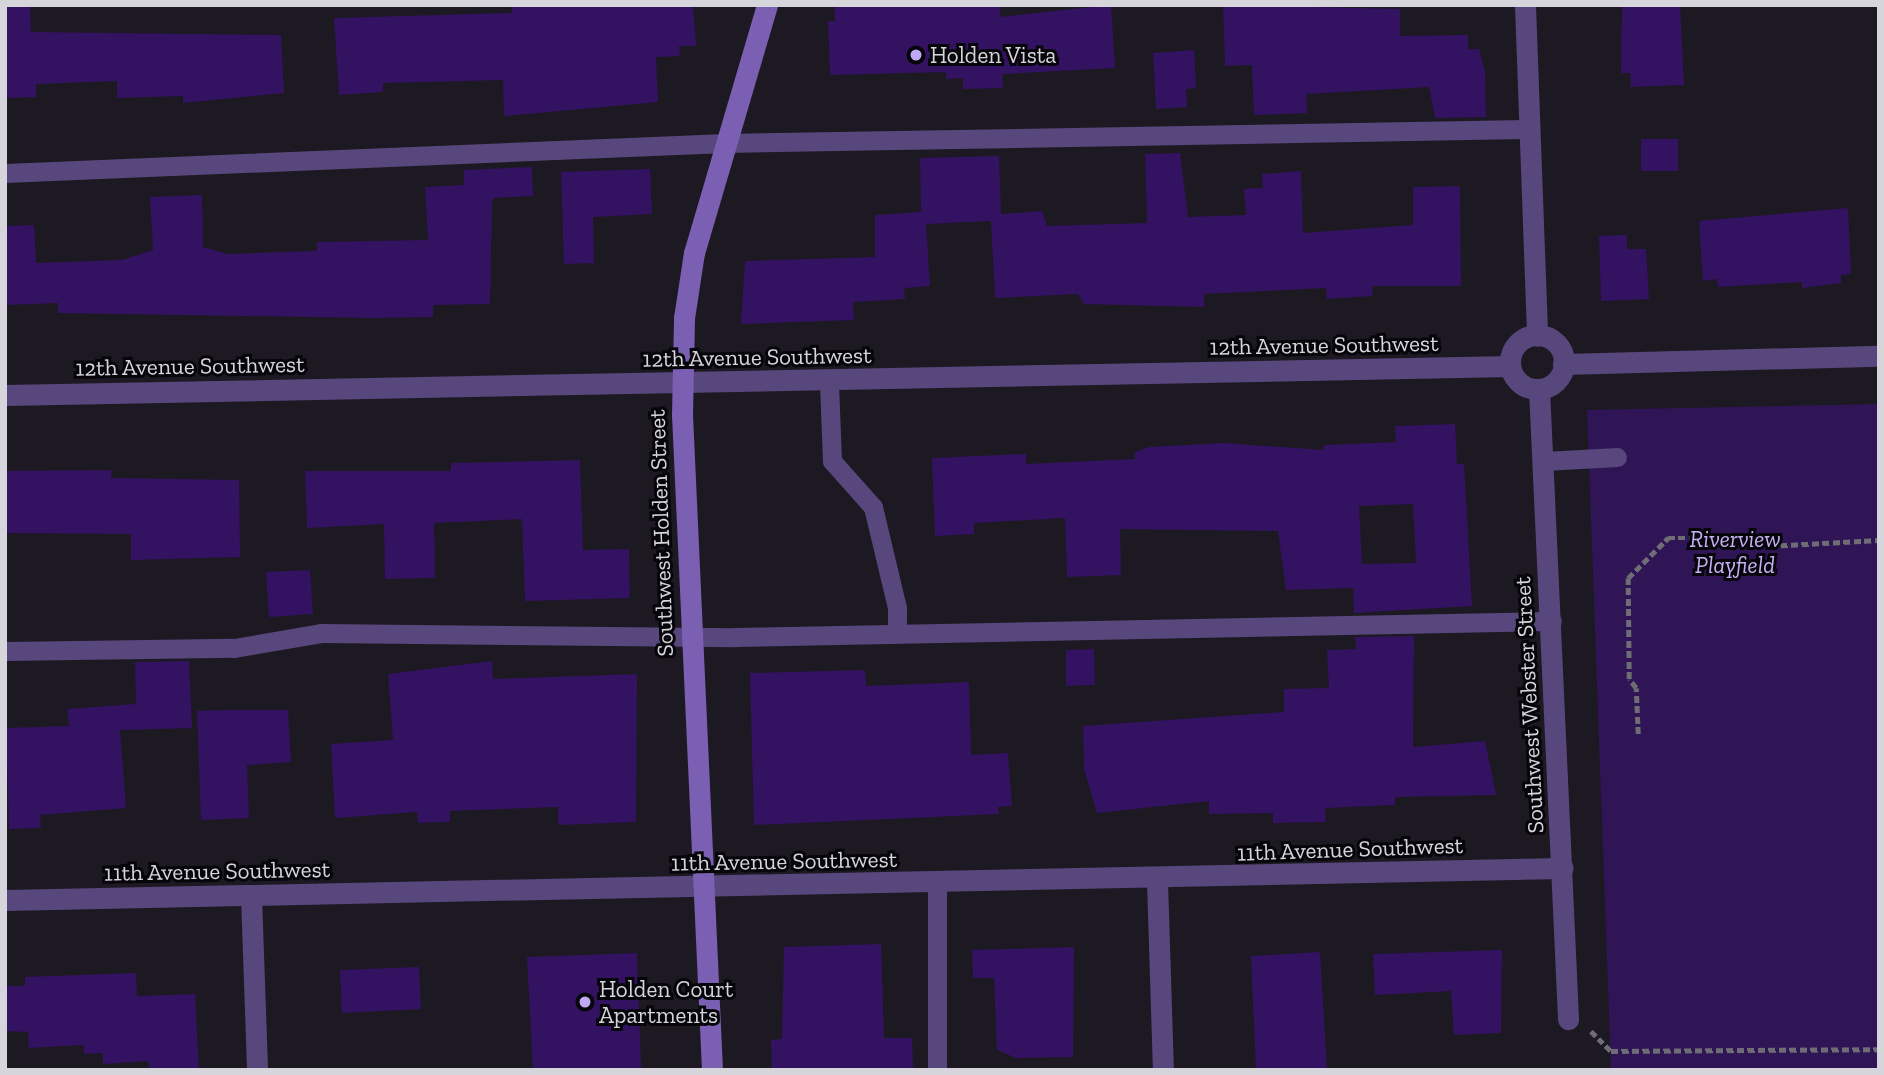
<!DOCTYPE html>
<style>
body{margin:0}
#map{position:relative;width:1884px;height:1075px;overflow:hidden;background:#1c1923;font-family:"Zilla Slab",serif}
div>[style]{position:absolute}
[style*='--x']{left:calc(var(--x)*1px);top:calc(var(--y)*1px);width:calc(var(--w)*1px);rotate:calc(var(--a)*1deg)}
.green>*{inset:0;background:#2f1555}
.building>*{inset:0;background:#341262}
.path>*{height:4.5px;margin-top:-2.25px;transform-origin:0;background:repeating-linear-gradient(90deg,#6e6c74 0 7px,transparent 0 10.5px)}
.lane>*{height:19px;margin:-9.5px;padding:0 9.5px;transform-origin:9.5px;border-radius:9.5px;background:#58477c}
.street>*{height:21px;margin:-10.5px;padding:0 10.5px;transform-origin:10.5px;border-radius:10.5px;background:#58477c}
.street>.ring{margin:-10.5px;padding:0;box-sizing:content-box;background:none;border:21px solid #58477c;border-radius:50%}
.secondary>*{height:21px;margin:-10.5px;padding:0 10.5px;transform-origin:10.5px;border-radius:10.5px;background:#7b5fb3}
.dots>*{width:19px;height:19px;translate:-50% -50%;box-sizing:border-box;border:4px solid #060509;border-radius:50%}
span{translate:-50% -50%;white-space:nowrap;text-align:center;line-height:1.15;-webkit-text-stroke:6px #060509;paint-order:stroke}
.poi-label{font-size:23px;color:#d6d5dc}
.left{translate:0 -50%;text-align:left}
.street-label{font-size:23px;color:#d6d5dc}
.park-label{font-size:23px;color:#c4b1f5;font-style:italic}
.frame{position:absolute;inset:0;border:7px solid #d6d5dc;pointer-events:none}
</style>
<div id="map">
<div class="green">
<div style="clip-path:polygon(1879px 404px,1879px 1070px,1611px 1070px,1587px 410px)"></div>
</div>
<div class="building">
<div style="clip-path:polygon(5px 5px,30px 5px,31px 32px,281px 35px,284px 93px,183px 103px,183px 96px,117px 98px,117px 81px,36px 84px,36px 97px,5px 98px)"></div>
<div style="clip-path:polygon(512px 5px,693px 5px,696px 46px,679px 46px,680px 56px,656px 57px,658px 102px,504px 116px,503px 80px,383px 83px,383px 92px,339px 95px,334px 18px,512px 13px)"></div>
<div style="clip-path:polygon(834px 5px,1000px 5px,1000px 17px,1111px 5px,1115px 68px,1002px 74px,1003px 88px,963px 89px,963px 78px,946px 79px,946px 72px,830px 75px,828px 21px,835px 21px)"></div>
<div style="clip-path:polygon(1223px 5px,1400px 9px,1400px 36px,1468px 35px,1468px 49px,1479px 49px,1485px 71px,1486px 117px,1435px 118px,1429px 87px,1306px 94px,1307px 113px,1254px 115px,1252px 65px,1225px 66px)"></div>
<div style="clip-path:polygon(1622px 5px,1680px 5px,1684px 85px,1631px 87px,1630px 73px,1621px 73px)"></div>
<div style="clip-path:polygon(1194px 50px,1196px 88px,1186px 89px,1187px 107px,1156px 109px,1153px 53px)"></div>
<div style="clip-path:polygon(1641px 139px,1678px 139px,1678px 171px,1641px 171px)"></div>
<div style="clip-path:polygon(1180px 153px,1188px 217px,1246px 215px,1244px 189px,1263px 188px,1262px 174px,1301px 171px,1303px 233px,1413px 225px,1413px 187px,1460px 186px,1461px 286px,1372px 286px,1373px 296px,1338px 298px,1327px 299px,1326px 288px,1204px 294px,1204px 307px,1084px 304px,1078px 294px,995px 298px,991px 221px,926px 224px,930px 286px,904px 288px,905px 299px,853px 302px,854px 320px,741px 324px,745px 261px,875px 257px,875px 215px,921px 212px,920px 158px,999px 156px,1001px 214px,1042px 211px,1047px 226px,1147px 223px,1145px 154px)"></div>
<div style="clip-path:polygon(532px 167px,533px 196px,494px 198px,492px 203px,490px 304px,433px 305px,433px 317px,374px 318px,58px 313px,58px 303px,5px 305px,5px 226px,34px 225px,36px 263px,122px 260px,153px 250px,150px 197px,202px 195px,203px 247px,228px 254px,317px 251px,317px 242px,428px 240px,425px 187px,464px 185px,464px 170px)"></div>
<div style="clip-path:polygon(650px 169px,652px 214px,593px 217px,594px 263px,564px 264px,561px 172px)"></div>
<div style="clip-path:polygon(1848px 208px,1851px 274px,1841px 275px,1841px 283px,1802px 288px,1802px 282px,1718px 287px,1717px 279px,1703px 281px,1699px 221px)"></div>
<div style="clip-path:polygon(1627px 235px,1627px 249px,1646px 249px,1649px 299px,1601px 301px,1599px 236px)"></div>
<div style="clip-path:polygon(evenodd,1455px 424px,1457px 464px,1464px 464px,1472px 606px,1354px 613px,1353px 588px,1286px 590px,1278px 531px,1120px 529px,1121px 575px,1067px 577px,1065px 518px,974px 523px,974px 534px,935px 536px,932px 458px,1026px 454px,1026px 464px,1135px 459px,1135px 452px,1150px 447px,1223px 443px,1324px 450px,1324px 445px,1396px 442px,1395px 426px,1455px 424px,1413px 504px,1416px 563px,1362px 564px,1359px 506px,1413px 504px)"></div>
<div style="clip-path:polygon(580px 460px,583px 550px,629px 549px,630px 598px,525px 601px,522px 519px,434px 523px,435px 578px,385px 579px,384px 524px,307px 528px,305px 471px,451px 471px,451px 463px)"></div>
<div style="clip-path:polygon(111px 470px,111px 478px,239px 480px,240px 557px,131px 560px,131px 534px,5px 533px,5px 471px)"></div>
<div style="clip-path:polygon(310px 570px,313px 614px,269px 617px,266px 572px)"></div>
<div style="clip-path:polygon(1414px 636px,1413px 747px,1485px 741px,1496px 795px,1395px 797px,1395px 805px,1325px 808px,1326px 822px,1273px 823px,1273px 813px,1209px 814px,1209px 801px,1097px 813px,1084px 769px,1083px 726px,1284px 712px,1284px 689px,1329px 688px,1327px 650px,1356px 649px,1355px 637px)"></div>
<div style="clip-path:polygon(1094px 649px,1095px 685px,1066px 686px,1066px 650px)"></div>
<div style="clip-path:polygon(189px 661px,192px 728px,120px 730px,126px 808px,40px 815px,41px 828px,9px 829px,6px 728px,69px 726px,67px 709px,136px 704px,135px 662px)"></div>
<div style="clip-path:polygon(492px 661px,493px 679px,637px 674px,636px 822px,558px 825px,558px 807px,450px 811px,450px 822px,418px 823px,417px 812px,335px 818px,331px 744px,393px 740px,388px 674px)"></div>
<div style="clip-path:polygon(865px 670px,866px 686px,969px 682px,971px 755px,1008px 753px,1012px 806px,998px 807px,999px 814px,754px 825px,750px 673px)"></div>
<div style="clip-path:polygon(231px 710px,288px 710px,291px 762px,247px 765px,249px 818px,201px 820px,197px 711px)"></div>
<div style="clip-path:polygon(881px 944px,884px 1038px,912px 1038px,913px 1070px,772px 1070px,771px 1040px,782px 1039px,784px 947px)"></div>
<div style="clip-path:polygon(1074px 947px,1073px 1057px,1016px 1058px,997px 1050px,994px 978px,973px 978px,972px 950px)"></div>
<div style="clip-path:polygon(1502px 950px,1501px 1033px,1454px 1035px,1451px 991px,1375px 995px,1373px 954px)"></div>
<div style="clip-path:polygon(1320px 952px,1327px 1070px,1256px 1070px,1251px 956px)"></div>
<div style="clip-path:polygon(637px 953px,641px 1070px,533px 1070px,527px 957px)"></div>
<div style="clip-path:polygon(419px 967px,421px 1009px,342px 1013px,340px 970px)"></div>
<div style="clip-path:polygon(136px 973px,137px 996px,195px 994px,199px 1070px,149px 1070px,148px 1061px,103px 1064px,103px 1053px,84px 1054px,83px 1045px,29px 1048px,28px 1032px,5px 1031px,5px 986px,25px 986px,25px 977px)"></div>
</div>
<div class="path">
<div style="--x:1638;--y:734;--w:46;--a:-92.5"></div>
<div style="--x:1636;--y:688;--w:11;--a:-128"></div>
<div style="--x:1629;--y:679;--w:101;--a:-90.6"></div>
<div style="--x:1628;--y:578;--w:57;--a:-45"></div>
<div style="--x:1668;--y:538;--w:95;--a:0"></div>
<div style="--x:1763;--y:538;--w:11;--a:49"></div>
<div style="--x:1770;--y:546;--w:109;--a:-3.2"></div>
<div style="--x:1591;--y:1031;--w:28;--a:45"></div>
<div style="--x:1611;--y:1051;--w:268;--a:-0.4"></div>
</div>
<div class="lane">
<div style="--x:5;--y:173;--w:721;--a:-2.39"></div>
<div style="--x:725;--y:143;--w:804;--a:-1"></div>
<div style="--x:829;--y:383;--w:78;--a:87.8"></div>
<div style="--x:832;--y:461;--w:62;--a:48.3"></div>
<div style="--x:873;--y:507;--w:104;--a:76.6"></div>
<div style="--x:897;--y:608;--w:25;--a:90"></div>
<div style="--x:1544;--y:461;--w:73;--a:-3.1"></div>
<div style="--x:5;--y:651;--w:229;--a:-0.8"></div>
<div style="--x:234;--y:648;--w:88;--a:-9.8"></div>
<div style="--x:321;--y:633;--w:414;--a:0.6"></div>
<div style="--x:735;--y:637;--w:817;--a:-1.12"></div>
<div style="--x:937;--y:885;--w:185;--a:90"></div>
</div>
<div class="street">
<div style="--x:1525;--y:5;--w:331;--a:87.9"></div>
<div class="ring" style="left:1510px;top:335px;width:33px;height:33px"></div>
<div style="--x:1563;--y:364;--w:316;--a:-1.5"></div>
<div style="--x:1539;--y:389;--w:631;--a:87.36"></div>
<div style="--x:5;--y:395;--w:1505;--a:-1.1"></div>
<div style="--x:1157;--y:881;--w:189;--a:88.2"></div>
<div style="--x:251;--y:896;--w:174;--a:88"></div>
<div style="--x:5;--y:900;--w:1558;--a:-1.18"></div>
</div>
<div class="secondary">
<div style="--x:712;--y:1070;--w:656;--a:-92.62"></div>
<div style="--x:682;--y:415;--w:97;--a:-88.8"></div>
<div style="--x:684;--y:318;--w:66;--a:-81.3"></div>
<div style="--x:694;--y:253;--w:259;--a:-73.6"></div>
</div>
<div class="dots">
<div style="left:916px;top:55px;background:#bfa9f4"></div>
<div style="left:585px;top:1002px;background:#bfa9f4"></div>
</div>
<div class="poi-label">
<span class="left" style="left:930px;top:55px">Holden Vista</span>
<span class="left" style="left:599px;top:1002px">Holden Court<br>Apartments</span>
</div>
<div class="street-label">
<span style="left:1324px;top:345px;rotate:-1deg">12th Avenue Southwest</span>
<span style="left:757px;top:357px;rotate:-1deg">12th Avenue Southwest</span>
<span style="left:190px;top:366px;rotate:-1deg">12th Avenue Southwest</span>
<span style="left:661px;top:533px;rotate:-92deg">Southwest Holden Street</span>
<span style="left:1529px;top:705px;rotate:-93deg">Southwest Webster Street</span>
<span style="left:1350px;top:849px;rotate:-2deg">11th Avenue Southwest</span>
<span style="left:784px;top:861px;rotate:-1deg">11th Avenue Southwest</span>
<span style="left:217px;top:871px;rotate:-1deg">11th Avenue Southwest</span>
</div>
<div class="park-label">
<span style="left:1735px;top:552px">Riverview<br>Playfield</span>
</div>
<div class="frame"></div>
</div>
